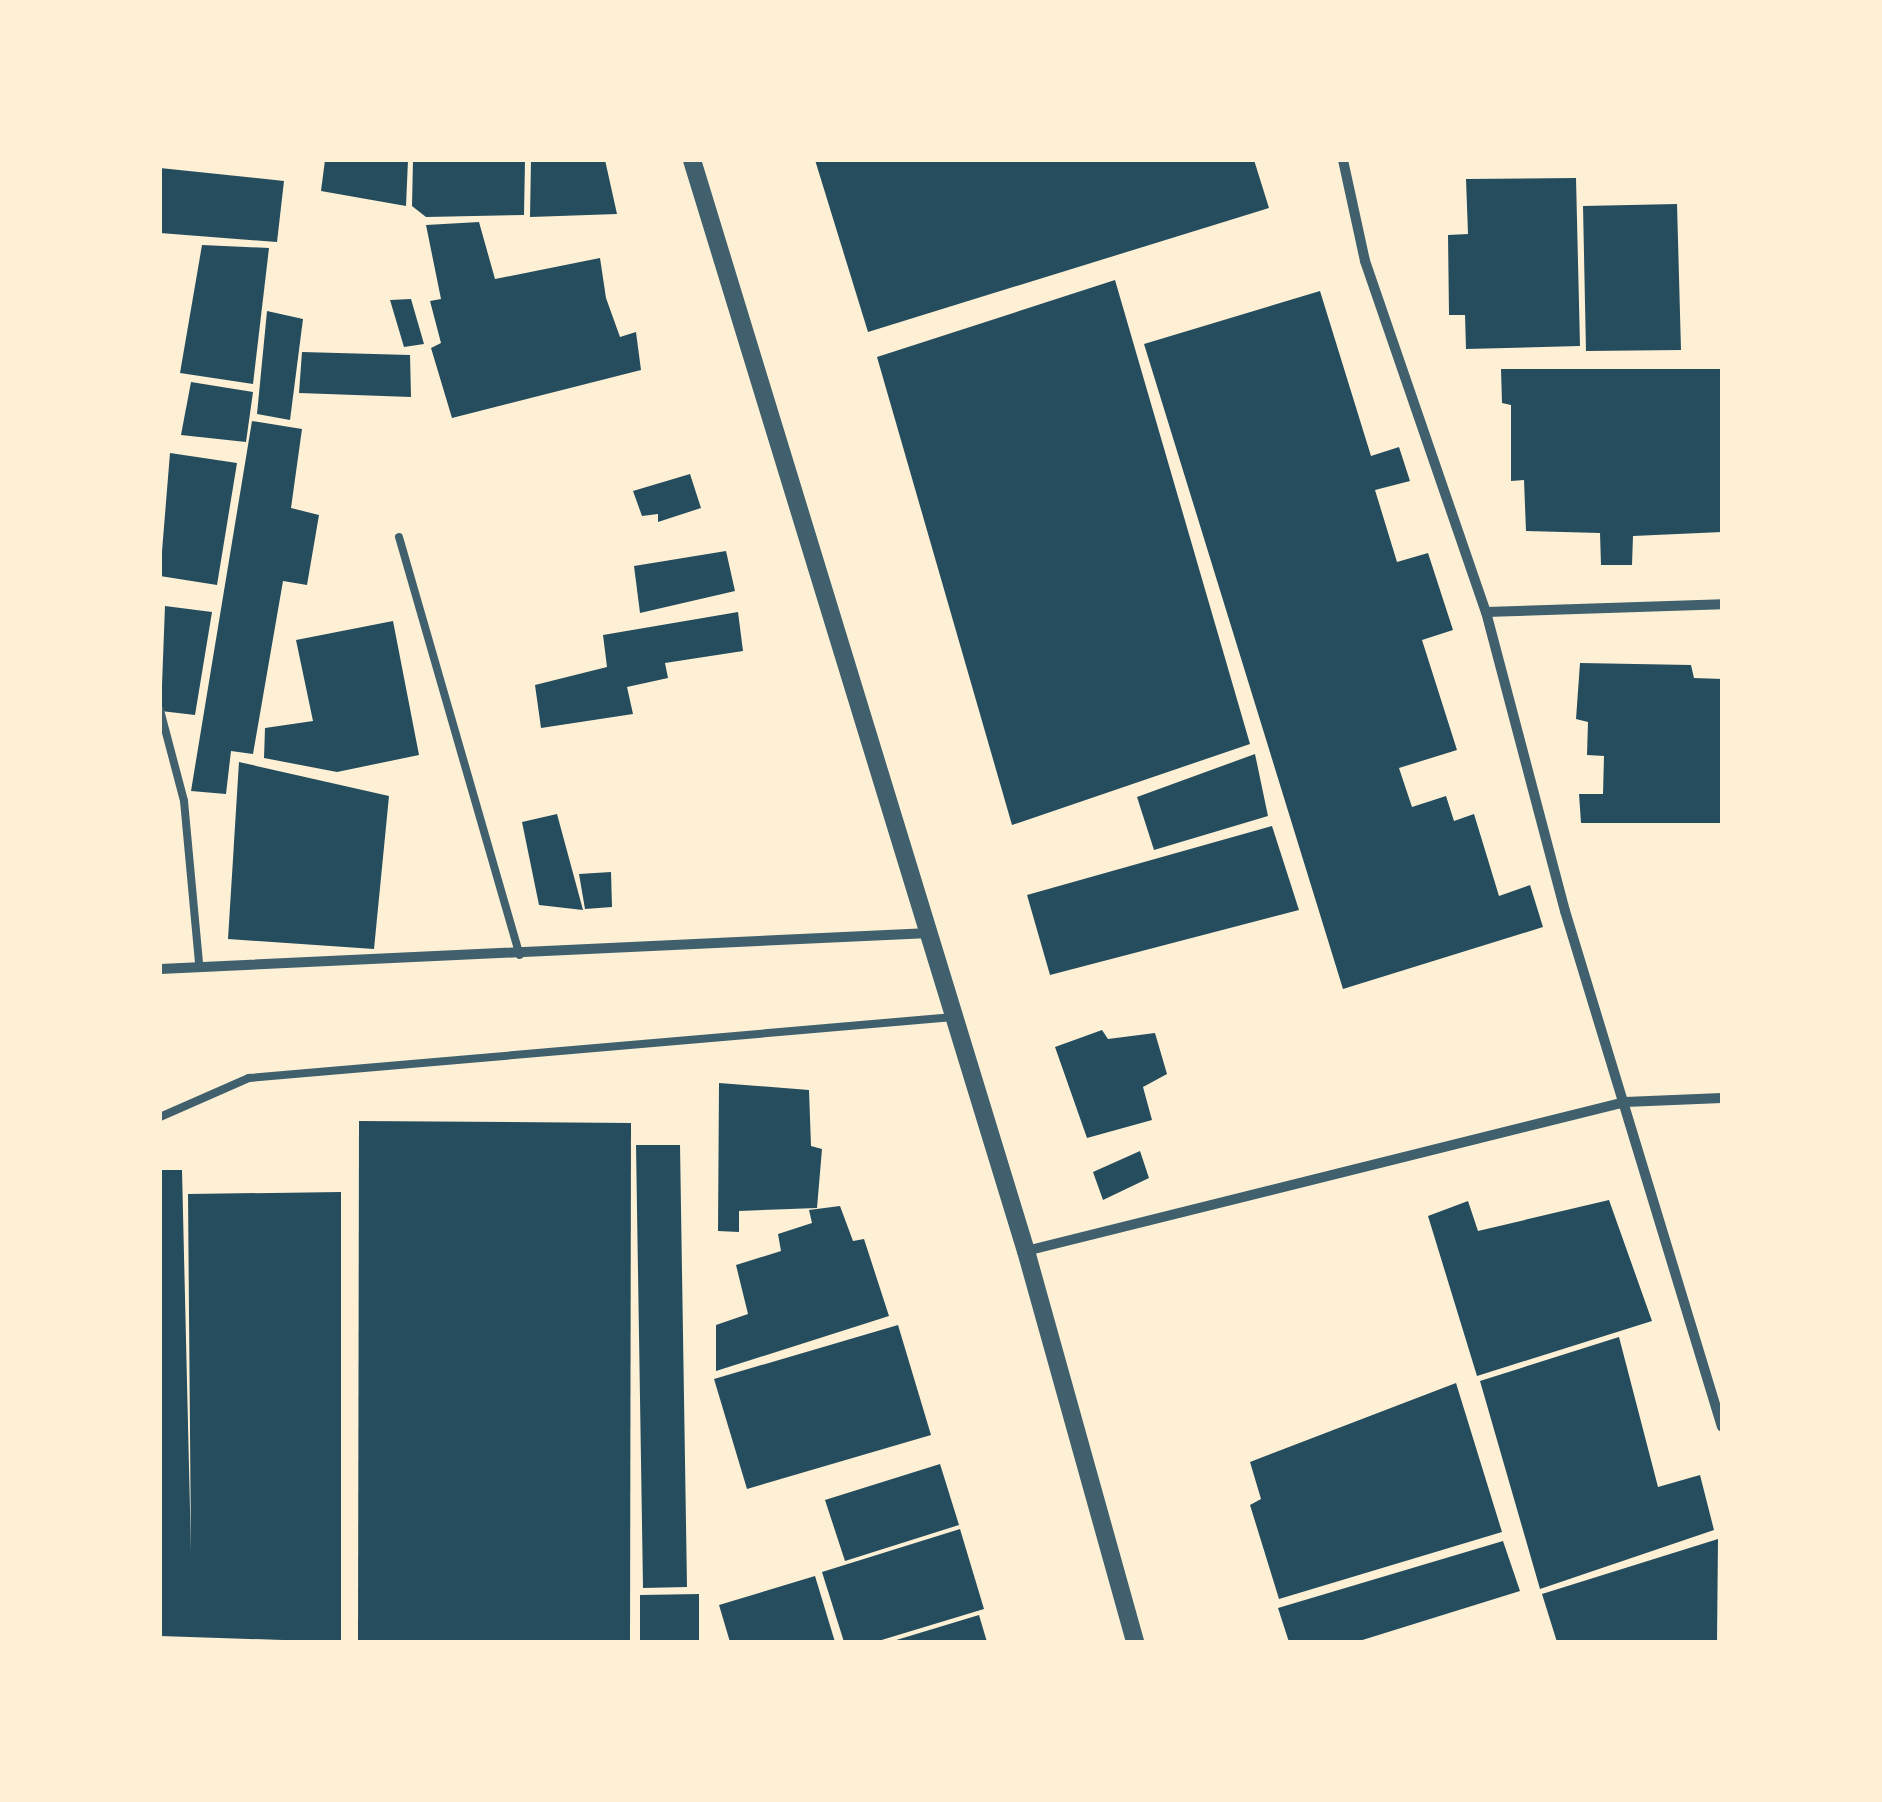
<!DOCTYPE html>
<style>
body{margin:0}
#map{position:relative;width:1882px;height:1802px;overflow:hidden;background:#fdf0d5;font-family:"IBM Plex Serif",serif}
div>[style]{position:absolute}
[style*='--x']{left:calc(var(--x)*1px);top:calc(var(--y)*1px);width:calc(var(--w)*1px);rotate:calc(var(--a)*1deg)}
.building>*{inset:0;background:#264d5e}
.service>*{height:8px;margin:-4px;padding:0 4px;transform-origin:4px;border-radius:4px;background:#3f606c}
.minor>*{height:10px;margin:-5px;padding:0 5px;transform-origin:5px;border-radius:5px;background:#3f606c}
.tertiary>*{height:18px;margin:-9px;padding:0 9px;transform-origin:9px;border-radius:9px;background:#3f606c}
span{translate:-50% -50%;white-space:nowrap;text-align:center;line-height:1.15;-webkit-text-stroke:9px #fdf0d5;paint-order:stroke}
.frame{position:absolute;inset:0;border:162px solid #fdf0d5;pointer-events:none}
</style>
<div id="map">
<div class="building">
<div style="clip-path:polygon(325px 160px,408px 160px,406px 206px,321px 191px)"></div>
<div style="clip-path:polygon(413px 160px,525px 160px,524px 215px,426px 217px,412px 206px)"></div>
<div style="clip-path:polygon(531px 160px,605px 160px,617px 214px,530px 217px)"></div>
<div style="clip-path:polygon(815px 160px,1254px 160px,1269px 208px,868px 332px)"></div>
<div style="clip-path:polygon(160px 168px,284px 181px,277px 242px,160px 233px)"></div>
<div style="clip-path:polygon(1576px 178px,1580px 346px,1466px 349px,1465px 315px,1449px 315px,1448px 235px,1468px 234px,1466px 179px)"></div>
<div style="clip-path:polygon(1677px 204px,1681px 350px,1586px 351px,1583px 206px)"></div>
<div style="clip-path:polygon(479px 222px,495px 279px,600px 258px,606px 298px,620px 337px,636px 332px,641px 370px,452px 418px,431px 348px,441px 343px,430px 301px,441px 299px,426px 225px)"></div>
<div style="clip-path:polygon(202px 245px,269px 248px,253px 384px,180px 373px)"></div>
<div style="clip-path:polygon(1115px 280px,1250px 744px,1012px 825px,877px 357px)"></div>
<div style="clip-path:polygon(1320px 291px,1371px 456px,1399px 447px,1410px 481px,1375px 490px,1397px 562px,1428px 553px,1453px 630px,1422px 640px,1457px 750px,1399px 768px,1412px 807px,1446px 796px,1454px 821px,1474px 814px,1499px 896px,1530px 885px,1543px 927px,1343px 989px,1144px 344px)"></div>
<div style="clip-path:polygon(411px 299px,424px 344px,404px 347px,390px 300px)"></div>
<div style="clip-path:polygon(267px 311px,303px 319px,290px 420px,257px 414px)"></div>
<div style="clip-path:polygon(302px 352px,410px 355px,411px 397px,299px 393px)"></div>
<div style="clip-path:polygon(1501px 369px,1722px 369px,1722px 532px,1633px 536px,1632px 565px,1601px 565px,1600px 533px,1526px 531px,1524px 480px,1511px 481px,1511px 405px,1502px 403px)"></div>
<div style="clip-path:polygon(191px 382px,253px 392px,246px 442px,181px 435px)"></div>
<div style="clip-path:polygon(252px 421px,302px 429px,291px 508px,319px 515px,307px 585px,283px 581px,253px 754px,231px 751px,226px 794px,191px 791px)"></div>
<div style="clip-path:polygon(170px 453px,237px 463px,217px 585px,160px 576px)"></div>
<div style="clip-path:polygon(690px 474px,701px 508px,658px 522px,658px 514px,642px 516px,633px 491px)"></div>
<div style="clip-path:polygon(726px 551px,735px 591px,640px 613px,634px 566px)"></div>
<div style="clip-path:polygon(165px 606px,212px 612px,195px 715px,161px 711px)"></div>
<div style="clip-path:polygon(738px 612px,743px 651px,665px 663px,668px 678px,627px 687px,633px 714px,541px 728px,535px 685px,607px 667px,603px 635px)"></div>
<div style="clip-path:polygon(393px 621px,419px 755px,337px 772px,264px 758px,265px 728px,313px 721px,296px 640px)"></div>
<div style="clip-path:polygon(1580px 663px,1691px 665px,1694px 678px,1722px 679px,1722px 823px,1581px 823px,1579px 794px,1603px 794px,1604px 756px,1587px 755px,1588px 722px,1576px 719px)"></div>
<div style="clip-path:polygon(1255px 754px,1268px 816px,1154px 850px,1137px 797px)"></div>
<div style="clip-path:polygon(239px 762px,389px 796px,374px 949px,228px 939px)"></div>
<div style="clip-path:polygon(557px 814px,583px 910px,539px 905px,522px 822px)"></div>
<div style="clip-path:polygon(1272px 826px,1299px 910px,1050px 975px,1027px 895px)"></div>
<div style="clip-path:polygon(611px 872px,612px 907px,585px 909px,579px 874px)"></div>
<div style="clip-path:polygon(1102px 1030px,1108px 1039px,1155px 1033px,1167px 1074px,1143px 1087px,1152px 1120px,1087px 1138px,1055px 1047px)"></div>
<div style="clip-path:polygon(719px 1083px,809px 1090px,811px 1146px,822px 1149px,817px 1208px,739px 1211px,739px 1232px,718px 1231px)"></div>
<div style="clip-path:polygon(359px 1121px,631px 1123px,630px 1642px,358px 1642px)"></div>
<div style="clip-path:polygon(636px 1145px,680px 1145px,687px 1587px,643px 1588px)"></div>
<div style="clip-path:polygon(1140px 1151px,1149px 1178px,1103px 1200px,1093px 1172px)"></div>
<div style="clip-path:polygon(160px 1170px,182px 1170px,191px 1552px,188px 1194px,341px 1192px,341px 1642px,160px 1636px)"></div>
<div style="clip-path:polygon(1609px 1200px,1652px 1321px,1477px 1376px,1428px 1216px,1468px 1201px,1478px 1231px)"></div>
<div style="clip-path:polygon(840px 1206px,853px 1241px,864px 1239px,889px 1316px,716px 1371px,716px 1325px,748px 1314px,736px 1265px,781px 1251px,778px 1234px,812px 1223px,809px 1210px)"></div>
<div style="clip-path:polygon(898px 1325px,931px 1435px,747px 1489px,714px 1379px)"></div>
<div style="clip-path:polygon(1619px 1337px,1658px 1487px,1700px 1475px,1714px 1530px,1540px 1589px,1480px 1381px)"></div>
<div style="clip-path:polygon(1456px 1383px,1502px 1532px,1279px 1599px,1250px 1505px,1261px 1499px,1250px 1462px)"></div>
<div style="clip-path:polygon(940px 1464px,959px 1525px,845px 1561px,825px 1500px)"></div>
<div style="clip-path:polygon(960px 1529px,984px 1609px,875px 1642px,844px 1642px,822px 1572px)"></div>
<div style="clip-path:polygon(1718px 1539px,1717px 1642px,1557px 1642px,1542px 1594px)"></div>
<div style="clip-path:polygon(1503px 1541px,1520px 1591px,1356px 1642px,1289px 1642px,1278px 1608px)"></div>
<div style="clip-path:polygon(815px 1576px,835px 1642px,730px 1642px,719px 1605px)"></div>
<div style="clip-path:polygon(699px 1594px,699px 1642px,640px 1642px,640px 1595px)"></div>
<div style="clip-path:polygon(979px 1615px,987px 1642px,893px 1642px,893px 1641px)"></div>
</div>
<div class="service">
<div style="--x:399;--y:537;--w:435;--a:73.9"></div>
<div style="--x:160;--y:710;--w:94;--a:75.2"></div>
<div style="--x:184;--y:801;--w:164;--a:84.7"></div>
<div style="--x:160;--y:1117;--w:97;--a:-23.7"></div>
<div style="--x:249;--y:1078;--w:707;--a:-4.95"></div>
</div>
<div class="minor">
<div style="--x:1343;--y:160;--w:103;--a:77.7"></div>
<div style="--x:1365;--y:261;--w:371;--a:71"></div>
<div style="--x:1486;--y:612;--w:309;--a:75.2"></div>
<div style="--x:1565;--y:911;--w:539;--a:73.08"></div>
<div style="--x:1486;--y:612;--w:236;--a:-1.9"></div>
<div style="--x:160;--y:969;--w:771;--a:-2.68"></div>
<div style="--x:1026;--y:1251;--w:617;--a:-13.97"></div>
<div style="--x:1625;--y:1102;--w:97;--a:-2.4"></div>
</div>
<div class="tertiary">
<div style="--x:692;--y:160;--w:1141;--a:72.98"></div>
<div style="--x:1026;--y:1251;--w:406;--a:74.4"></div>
</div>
<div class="frame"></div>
</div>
